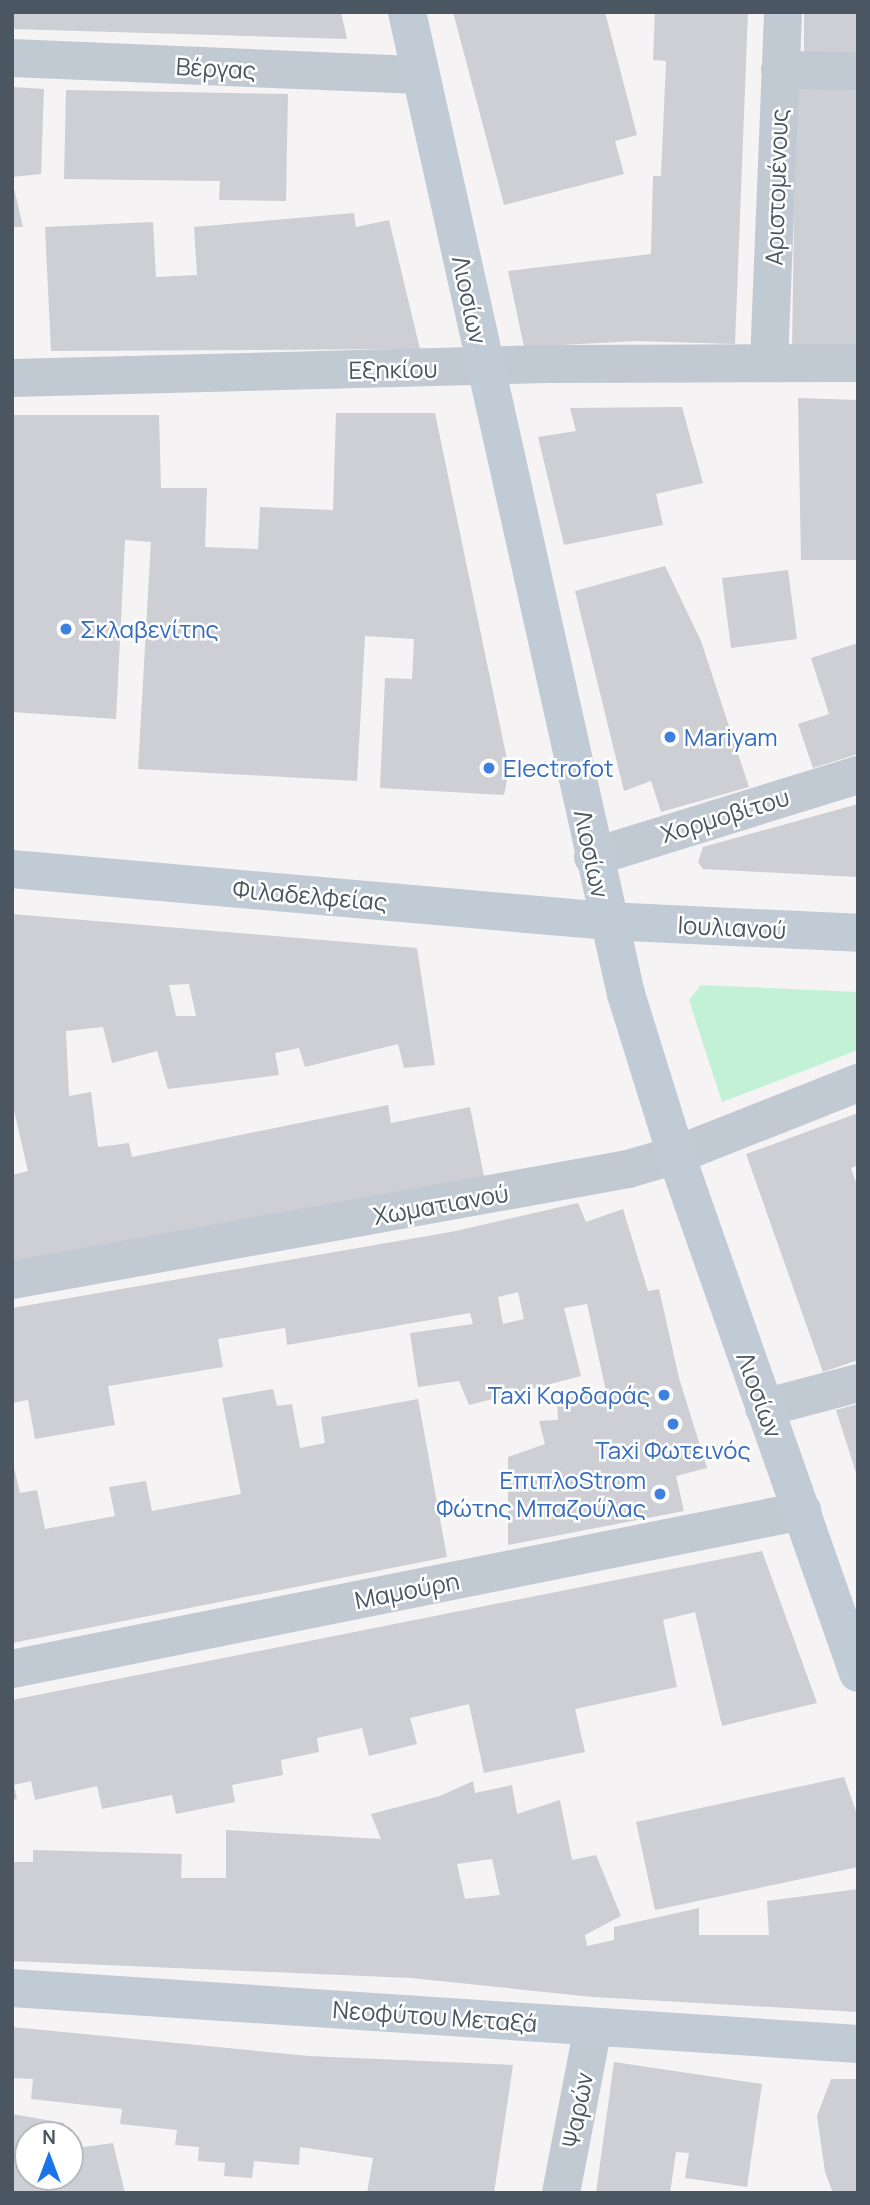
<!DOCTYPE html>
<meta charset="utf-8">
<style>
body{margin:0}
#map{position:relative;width:870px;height:2205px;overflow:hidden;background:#f5f3f3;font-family:Manrope,sans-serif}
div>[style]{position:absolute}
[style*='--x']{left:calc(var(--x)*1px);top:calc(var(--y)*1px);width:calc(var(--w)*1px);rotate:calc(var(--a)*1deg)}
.green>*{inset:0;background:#c3f1d5}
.building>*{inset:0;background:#cdcfd5}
.street>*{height:38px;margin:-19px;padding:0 19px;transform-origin:19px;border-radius:19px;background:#c1cad2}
.secondary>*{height:38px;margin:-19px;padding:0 19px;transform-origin:19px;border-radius:19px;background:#c1cbd6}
.dots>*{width:19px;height:19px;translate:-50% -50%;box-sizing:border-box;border:4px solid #fff;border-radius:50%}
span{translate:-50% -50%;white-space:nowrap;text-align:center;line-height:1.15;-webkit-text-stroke:5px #fff;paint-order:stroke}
.street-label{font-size:24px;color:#4a5661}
.shop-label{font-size:24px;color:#366cbe}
.left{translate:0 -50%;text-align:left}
.right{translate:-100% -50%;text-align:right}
.frame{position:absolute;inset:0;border:14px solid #4a5661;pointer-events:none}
.north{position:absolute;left:14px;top:2121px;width:70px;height:70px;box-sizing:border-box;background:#fff;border:2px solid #b7bbc0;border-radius:50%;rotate:0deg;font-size:19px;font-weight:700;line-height:28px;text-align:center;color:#4a5661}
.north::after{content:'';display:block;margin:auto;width:24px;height:32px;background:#1a73e8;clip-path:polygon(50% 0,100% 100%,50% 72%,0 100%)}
</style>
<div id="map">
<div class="green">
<div style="clip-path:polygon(701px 985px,858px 992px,858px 1050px,722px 1102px,689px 1000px)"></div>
</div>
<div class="building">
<div style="clip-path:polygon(12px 12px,341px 12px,347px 39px,12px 29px)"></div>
<div style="clip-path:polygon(453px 12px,605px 12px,637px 135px,615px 141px,624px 174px,504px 205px)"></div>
<div style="clip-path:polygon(655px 12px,748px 12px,735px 344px,636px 341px,524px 347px,508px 271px,651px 254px,653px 176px,661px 176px,666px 61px,653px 60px)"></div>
<div style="clip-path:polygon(804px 12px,858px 12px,858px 58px,804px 58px)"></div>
<div style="clip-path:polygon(12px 87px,44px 89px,41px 174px,12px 177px)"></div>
<div style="clip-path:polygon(796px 88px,858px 88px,858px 352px,792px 351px)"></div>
<div style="clip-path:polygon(66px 90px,288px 94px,286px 201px,219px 200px,220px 181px,64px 179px)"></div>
<div style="clip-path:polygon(12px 184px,13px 184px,23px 227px,12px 227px)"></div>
<div style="clip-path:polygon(354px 213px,356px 227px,389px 220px,420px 349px,51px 351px,45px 227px,153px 222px,156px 277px,197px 275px,194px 227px)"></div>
<div style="clip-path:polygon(798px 398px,858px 400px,858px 560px,801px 560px)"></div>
<div style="clip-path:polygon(682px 407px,703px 483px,656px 494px,663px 525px,564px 545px,538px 437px,576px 431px,570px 408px)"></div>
<div style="clip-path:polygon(336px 413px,435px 413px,509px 769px,504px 795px,380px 788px,385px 678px,412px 679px,414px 639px,365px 636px,357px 781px,138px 769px,151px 542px,125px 540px,116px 719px,12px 712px,12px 415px,159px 415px,161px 488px,207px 488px,205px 547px,258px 549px,260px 507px,333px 510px)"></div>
<div style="clip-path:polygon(665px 566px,701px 641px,749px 787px,661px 812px,651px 781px,624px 791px,575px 591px)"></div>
<div style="clip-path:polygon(788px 570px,797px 639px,731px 648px,722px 578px)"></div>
<div style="clip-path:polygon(858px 643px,858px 754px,813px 768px,798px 724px,829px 714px,811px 658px)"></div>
<div style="clip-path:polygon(858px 804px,858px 877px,703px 869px,698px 862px,703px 847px)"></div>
<div style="clip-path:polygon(evenodd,12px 914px,417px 948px,435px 1065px,404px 1068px,398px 1044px,305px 1067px,299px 1048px,275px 1053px,279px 1075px,168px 1089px,157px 1051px,112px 1063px,103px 1027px,66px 1031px,69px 1096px,91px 1092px,98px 1147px,129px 1143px,132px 1157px,388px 1105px,391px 1123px,470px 1107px,485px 1181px,12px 1270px,12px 1175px,28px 1171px,12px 1102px,12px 914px,189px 984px,196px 1016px,176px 1016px,169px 985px,189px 984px)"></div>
<div style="clip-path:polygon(858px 1113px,858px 1165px,851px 1168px,858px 1188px,858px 1360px,823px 1372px,746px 1154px)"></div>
<div style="clip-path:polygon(evenodd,578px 1203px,586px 1222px,623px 1209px,648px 1291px,659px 1289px,679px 1378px,707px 1468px,676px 1476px,684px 1511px,508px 1545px,508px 1457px,545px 1444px,539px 1421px,558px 1420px,557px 1400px,606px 1391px,587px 1304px,564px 1308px,581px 1376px,469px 1405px,459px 1381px,418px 1387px,410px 1333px,473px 1324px,470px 1313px,287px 1345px,285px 1328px,218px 1339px,223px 1367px,108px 1386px,115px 1425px,35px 1439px,28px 1400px,12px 1403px,12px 1308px,456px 1231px,578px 1203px,518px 1292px,524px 1319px,503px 1324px,498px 1297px,518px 1292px)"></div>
<div style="clip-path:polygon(273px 1389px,277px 1406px,292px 1404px,300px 1448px,325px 1443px,321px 1417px,418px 1399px,447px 1557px,12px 1643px,12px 1459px,20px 1493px,37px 1490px,45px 1529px,115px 1516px,109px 1487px,146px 1481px,152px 1511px,241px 1494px,222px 1398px)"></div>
<div style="clip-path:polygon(858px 1404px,858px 1476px,857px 1476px,836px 1410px)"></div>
<div style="clip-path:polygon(762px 1551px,817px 1703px,722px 1726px,695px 1612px,663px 1620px,677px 1687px,575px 1709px,585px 1752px,484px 1773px,469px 1704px,410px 1718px,417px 1744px,369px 1756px,362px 1728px,317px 1738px,319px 1752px,281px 1760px,283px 1775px,232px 1785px,235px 1802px,176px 1814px,172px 1795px,102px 1809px,97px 1786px,35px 1800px,31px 1781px,14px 1785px,17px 1799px,12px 1800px,12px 1700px)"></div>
<div style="clip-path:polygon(844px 1777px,858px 1817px,858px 1867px,655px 1910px,636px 1822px)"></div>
<div style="clip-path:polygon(evenodd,473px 1781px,475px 1793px,512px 1785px,517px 1814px,560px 1800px,572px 1860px,596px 1855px,621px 1916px,585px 1935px,587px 1946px,614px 1940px,614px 1927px,699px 1908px,699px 1935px,769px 1935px,767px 1901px,858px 1889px,858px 2012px,593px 1997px,411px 1978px,12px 1961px,12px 1862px,33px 1862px,33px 1850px,182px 1854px,181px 1878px,226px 1878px,226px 1830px,381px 1839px,371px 1814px,440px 1796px,473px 1781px,492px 1859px,500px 1895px,465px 1899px,457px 1864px,492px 1859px)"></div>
<div style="clip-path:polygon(12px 2027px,309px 2056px,513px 2065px,494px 2193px,367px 2193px,373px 2158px,300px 2147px,299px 2165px,254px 2161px,252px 2178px,224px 2176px,225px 2163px,198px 2161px,199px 2147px,175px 2145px,177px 2130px,120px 2124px,122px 2109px,31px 2099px,33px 2079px,12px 2078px)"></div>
<div style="clip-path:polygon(614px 2062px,762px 2084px,747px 2187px,685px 2178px,689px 2153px,676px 2152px,670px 2193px,596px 2193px)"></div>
<div style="clip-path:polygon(831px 2079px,858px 2079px,858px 2193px,833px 2193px,825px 2172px,817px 2116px)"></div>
<div style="clip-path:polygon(12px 2114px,64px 2123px,62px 2135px,28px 2135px,27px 2183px,70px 2177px,70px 2149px,113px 2143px,125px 2193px,12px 2193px)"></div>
</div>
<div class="street">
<div style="--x:12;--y:58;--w:409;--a:2.4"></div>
<div style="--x:780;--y:70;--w:78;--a:0.7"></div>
<div style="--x:769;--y:362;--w:350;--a:-87.7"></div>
<div style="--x:12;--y:378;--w:537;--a:-1.49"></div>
<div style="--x:549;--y:364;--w:309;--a:-0.2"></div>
<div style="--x:593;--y:857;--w:277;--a:-17.2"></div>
<div style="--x:12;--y:1280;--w:626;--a:-10.21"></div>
<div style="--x:628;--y:1169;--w:50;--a:-16.3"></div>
<div style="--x:676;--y:1155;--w:196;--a:-21.6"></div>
<div style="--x:764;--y:1408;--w:97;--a:-14.9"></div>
<div style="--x:12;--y:1669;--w:806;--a:-11.31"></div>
<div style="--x:561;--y:2193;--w:169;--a:-79.1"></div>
</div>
<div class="secondary">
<div style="--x:407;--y:12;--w:1006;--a:77.43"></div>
<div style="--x:626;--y:994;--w:169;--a:72.7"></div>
<div style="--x:676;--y:1155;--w:549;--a:70.64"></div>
<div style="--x:12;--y:869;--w:597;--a:4.99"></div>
<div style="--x:607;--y:921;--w:251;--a:2.7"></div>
<div style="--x:12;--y:1988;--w:848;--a:3.79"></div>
</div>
<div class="dots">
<div style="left:66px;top:629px;background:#3f7fe0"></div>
<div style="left:670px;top:737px;background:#3f7fe0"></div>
<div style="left:489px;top:768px;background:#3f7fe0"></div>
<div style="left:664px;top:1395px;background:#3f7fe0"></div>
<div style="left:673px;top:1424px;background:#3f7fe0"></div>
<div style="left:660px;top:1494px;background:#3f7fe0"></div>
</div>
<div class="street-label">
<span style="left:216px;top:68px;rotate:3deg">Βέργας</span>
<span style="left:776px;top:187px;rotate:-88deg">Αριστομένους</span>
<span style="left:470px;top:300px;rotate:78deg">Λιοσίων</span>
<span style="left:393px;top:369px;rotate:-1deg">Εξηκίου</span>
<span style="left:725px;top:815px;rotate:-17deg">Χορμοβίτου</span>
<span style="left:592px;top:854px;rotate:78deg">Λιοσίων</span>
<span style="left:310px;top:895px;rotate:5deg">Φιλαδελφείας</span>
<span style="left:732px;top:927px;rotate:3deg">Ιουλιανού</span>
<span style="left:441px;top:1204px;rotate:-10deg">Χωματιανού</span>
<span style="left:760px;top:1395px;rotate:70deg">Λιοσίων</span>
<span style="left:407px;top:1590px;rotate:-11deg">Μαμούρη</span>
<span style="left:435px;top:2016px;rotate:4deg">Νεοφύτου Μεταξά</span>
<span style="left:577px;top:2110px;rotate:-79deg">Ψαρών</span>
</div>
<div class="shop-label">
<span class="left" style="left:80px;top:629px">Σκλαβενίτης</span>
<span class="left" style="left:684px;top:737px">Mariyam</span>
<span class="left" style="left:503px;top:768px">Electrofot</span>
<span class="right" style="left:650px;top:1395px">Taxi Καρδαράς</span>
<span style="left:673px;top:1450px">Taxi Φωτεινός</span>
<span class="right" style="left:646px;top:1494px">ΕπιπλοStrom<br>Φώτης Μπαζούλας</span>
</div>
<div class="frame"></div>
<div class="north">N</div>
</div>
